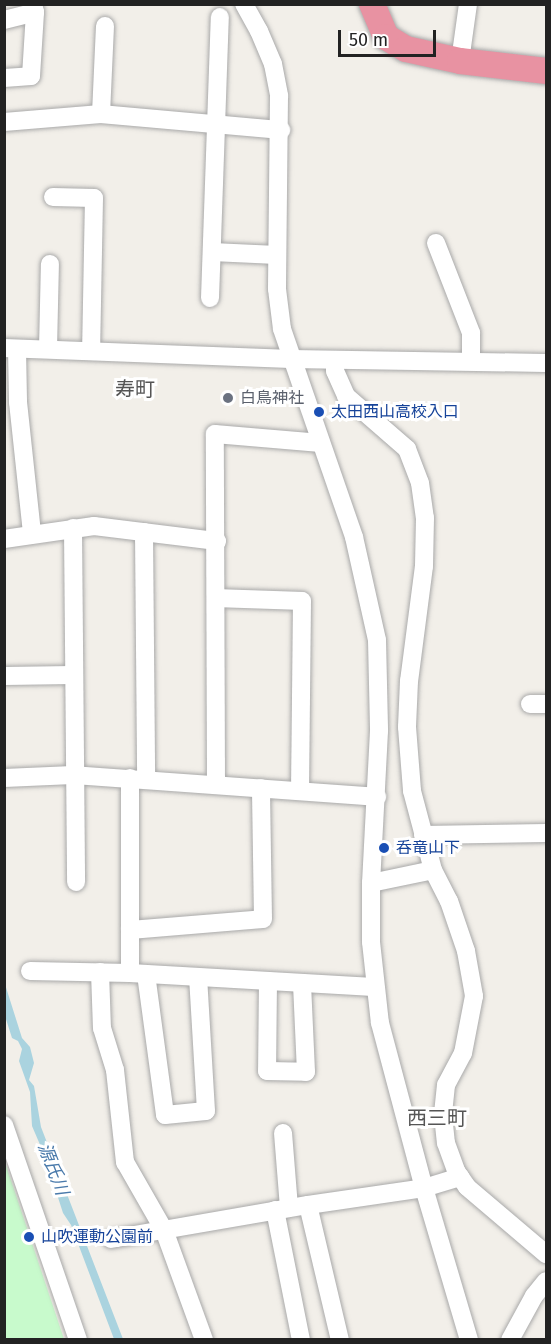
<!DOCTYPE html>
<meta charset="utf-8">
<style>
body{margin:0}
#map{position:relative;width:551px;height:1344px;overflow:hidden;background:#f2efe9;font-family:"Fira Sans","Noto Sans JP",sans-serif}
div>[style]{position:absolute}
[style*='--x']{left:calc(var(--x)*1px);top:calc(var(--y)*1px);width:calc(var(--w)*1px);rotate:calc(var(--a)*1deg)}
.park>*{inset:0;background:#c8facc}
.water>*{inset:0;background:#aad3df}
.roads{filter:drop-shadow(0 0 2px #a9a9a9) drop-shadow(0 0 2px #a9a9a9)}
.minor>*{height:18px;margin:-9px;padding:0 9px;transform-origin:9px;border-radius:9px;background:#fff}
.highway>*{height:26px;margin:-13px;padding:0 13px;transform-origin:13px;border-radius:13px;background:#e892a2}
.dots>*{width:16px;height:16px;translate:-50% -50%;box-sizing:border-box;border:3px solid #fff;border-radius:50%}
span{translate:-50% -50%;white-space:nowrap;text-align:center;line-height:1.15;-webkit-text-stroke:6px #fff;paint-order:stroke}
.worship-label{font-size:16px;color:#5b616d}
.left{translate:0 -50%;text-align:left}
.transit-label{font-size:16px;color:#164399}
.water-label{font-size:18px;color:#4a7aab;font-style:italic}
.quarter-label{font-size:20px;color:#555}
.frame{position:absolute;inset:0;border:6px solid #222;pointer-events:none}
.scale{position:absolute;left:338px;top:30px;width:98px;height:27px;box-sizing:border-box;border:3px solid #222;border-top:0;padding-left:8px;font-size:18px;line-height:21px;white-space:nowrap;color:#222;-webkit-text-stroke:4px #fff;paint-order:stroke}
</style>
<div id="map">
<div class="park">
<div style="clip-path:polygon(5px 1162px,64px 1339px,5px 1339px)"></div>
</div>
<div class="water">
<div style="clip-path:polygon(4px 981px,22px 1038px,30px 1047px,34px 1063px,29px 1080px,34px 1086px,41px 1127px,123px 1339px,114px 1339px,71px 1225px,63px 1213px,44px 1154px,32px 1126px,30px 1092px,19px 1061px,22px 1049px,18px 1041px,12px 1038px,5px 1016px)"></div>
</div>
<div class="roads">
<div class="minor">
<div style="--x:244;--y:4;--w:31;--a:61"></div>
<div style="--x:259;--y:31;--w:36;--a:67"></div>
<div style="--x:273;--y:64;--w:33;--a:79"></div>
<div style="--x:279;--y:96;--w:193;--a:90.6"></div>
<div style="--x:277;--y:289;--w:40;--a:82.9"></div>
<div style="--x:282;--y:329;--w:220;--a:70.9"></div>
<div style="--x:354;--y:537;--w:106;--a:77.4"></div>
<div style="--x:377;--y:640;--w:91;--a:88.7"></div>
<div style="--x:379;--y:731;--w:152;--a:93"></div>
<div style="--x:371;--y:883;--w:59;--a:90"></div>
<div style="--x:371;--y:942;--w:81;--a:83.7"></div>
<div style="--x:380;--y:1023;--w:171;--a:75.1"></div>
<div style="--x:424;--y:1188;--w:159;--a:73.5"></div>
<div style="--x:4;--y:20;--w:32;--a:-14"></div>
<div style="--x:460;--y:61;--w:58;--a:-82"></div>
<div style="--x:4;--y:78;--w:27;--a:-4"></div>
<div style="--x:31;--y:76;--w:64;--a:-86.4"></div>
<div style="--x:35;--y:12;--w:8;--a:-104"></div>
<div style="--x:101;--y:114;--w:88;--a:-87.4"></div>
<div style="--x:4;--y:122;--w:97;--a:-4.7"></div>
<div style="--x:101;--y:114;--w:181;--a:5.1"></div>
<div style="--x:53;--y:197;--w:41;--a:1.4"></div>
<div style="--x:94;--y:198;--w:153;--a:91.1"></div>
<div style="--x:436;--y:243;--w:97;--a:68.7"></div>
<div style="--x:471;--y:333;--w:27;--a:90"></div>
<div style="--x:212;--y:252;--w:65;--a:2.6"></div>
<div style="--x:210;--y:298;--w:281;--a:-88"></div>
<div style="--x:4;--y:348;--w:287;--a:2.2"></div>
<div style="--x:291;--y:359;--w:255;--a:0.9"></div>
<div style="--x:17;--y:349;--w:53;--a:88.9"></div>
<div style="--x:18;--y:402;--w:132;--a:83.9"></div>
<div style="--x:48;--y:349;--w:85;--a:-88.7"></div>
<div style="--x:335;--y:360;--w:11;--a:90"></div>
<div style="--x:335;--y:371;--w:27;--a:66"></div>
<div style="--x:346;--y:396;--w:81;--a:41"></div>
<div style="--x:407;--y:449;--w:36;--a:69"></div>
<div style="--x:420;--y:483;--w:35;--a:82"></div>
<div style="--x:425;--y:518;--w:48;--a:91.2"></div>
<div style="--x:424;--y:566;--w:116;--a:97.4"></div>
<div style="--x:409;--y:681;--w:46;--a:92.5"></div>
<div style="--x:407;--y:727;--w:64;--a:85.5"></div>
<div style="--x:412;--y:791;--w:82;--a:75.1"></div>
<div style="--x:433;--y:870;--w:35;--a:63"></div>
<div style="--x:449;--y:901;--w:53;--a:71.2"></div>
<div style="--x:466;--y:951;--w:46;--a:79.9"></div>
<div style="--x:474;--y:996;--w:58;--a:100.9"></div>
<div style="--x:463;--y:1053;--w:36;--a:118"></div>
<div style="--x:446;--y:1085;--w:30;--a:96"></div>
<div style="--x:443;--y:1115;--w:28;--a:84"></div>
<div style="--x:446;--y:1143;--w:30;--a:70"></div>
<div style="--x:456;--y:1171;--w:19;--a:55"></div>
<div style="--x:467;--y:1187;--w:104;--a:40.3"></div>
<div style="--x:73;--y:528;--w:354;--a:89.5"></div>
<div style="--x:144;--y:532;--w:248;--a:89.5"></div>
<div style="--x:4;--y:539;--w:91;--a:-8.2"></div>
<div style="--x:94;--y:526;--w:124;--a:7"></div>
<div style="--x:216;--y:598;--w:86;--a:2"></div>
<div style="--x:302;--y:601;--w:189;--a:90.6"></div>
<div style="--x:4;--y:676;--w:69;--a:-0.8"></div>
<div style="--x:530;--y:704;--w:16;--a:0"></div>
<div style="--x:4;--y:778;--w:69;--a:-2.5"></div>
<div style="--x:73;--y:775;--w:305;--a:4.1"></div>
<div style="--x:216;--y:783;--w:349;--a:-90.2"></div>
<div style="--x:215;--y:434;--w:106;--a:4.9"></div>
<div style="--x:423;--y:835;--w:123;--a:-0.9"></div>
<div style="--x:371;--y:883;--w:63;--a:-11.8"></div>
<div style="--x:130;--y:930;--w:133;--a:-4.7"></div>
<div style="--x:263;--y:919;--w:131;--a:-90.9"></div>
<div style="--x:30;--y:971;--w:100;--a:1.1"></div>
<div style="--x:130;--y:973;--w:244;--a:3.3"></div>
<div style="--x:100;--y:972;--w:56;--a:88"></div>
<div style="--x:102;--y:1028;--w:44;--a:72.8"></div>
<div style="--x:115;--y:1070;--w:93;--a:83.8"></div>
<div style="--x:125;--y:1162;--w:78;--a:60.2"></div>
<div style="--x:164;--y:1230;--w:117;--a:70"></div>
<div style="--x:130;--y:973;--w:195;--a:-90"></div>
<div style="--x:146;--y:974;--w:142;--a:82.3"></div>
<div style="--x:165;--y:1115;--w:41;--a:-5.6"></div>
<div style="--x:206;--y:1111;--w:134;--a:-93.4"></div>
<div style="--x:268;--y:981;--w:90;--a:90.6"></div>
<div style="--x:267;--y:1071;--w:39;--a:1"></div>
<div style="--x:306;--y:1072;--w:89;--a:-92.6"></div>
<div style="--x:4;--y:1125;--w:227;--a:71"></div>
<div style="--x:283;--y:1133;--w:75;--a:85.4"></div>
<div style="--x:308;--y:1205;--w:139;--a:76.7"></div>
<div style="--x:275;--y:1210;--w:133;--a:78.7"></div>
<div style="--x:111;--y:1239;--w:200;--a:-9.8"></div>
<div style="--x:308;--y:1205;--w:117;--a:-8.3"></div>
<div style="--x:424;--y:1188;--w:38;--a:-17"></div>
<div style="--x:510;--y:1340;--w:50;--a:-61.4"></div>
<div style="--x:534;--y:1296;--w:19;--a:-51"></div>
</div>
<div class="highway">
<div style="--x:372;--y:4;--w:36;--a:67"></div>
<div style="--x:386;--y:37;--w:23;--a:31"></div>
<div style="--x:406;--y:49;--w:55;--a:12.5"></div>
<div style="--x:460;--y:61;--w:87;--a:6.6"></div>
</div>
</div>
<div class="dots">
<div style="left:228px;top:398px;background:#6b7280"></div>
<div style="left:319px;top:412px;background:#1a4fb4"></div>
<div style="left:384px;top:848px;background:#1a4fb4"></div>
<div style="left:29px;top:1237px;background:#1a4fb4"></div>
</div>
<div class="worship-label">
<span class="left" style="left:240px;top:398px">白鳥神社</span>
</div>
<div class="transit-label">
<span class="left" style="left:331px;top:412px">太田西山高校入口</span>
<span class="left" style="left:396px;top:848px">呑竜山下</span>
<span class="left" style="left:41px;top:1237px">山吹運動公園前</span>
</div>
<div class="water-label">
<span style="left:53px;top:1169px;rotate:69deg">源氏川</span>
</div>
<div class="quarter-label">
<span style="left:135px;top:389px">寿町</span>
<span style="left:437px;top:1118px">西三町</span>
</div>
<div class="frame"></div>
<div class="scale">50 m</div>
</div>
